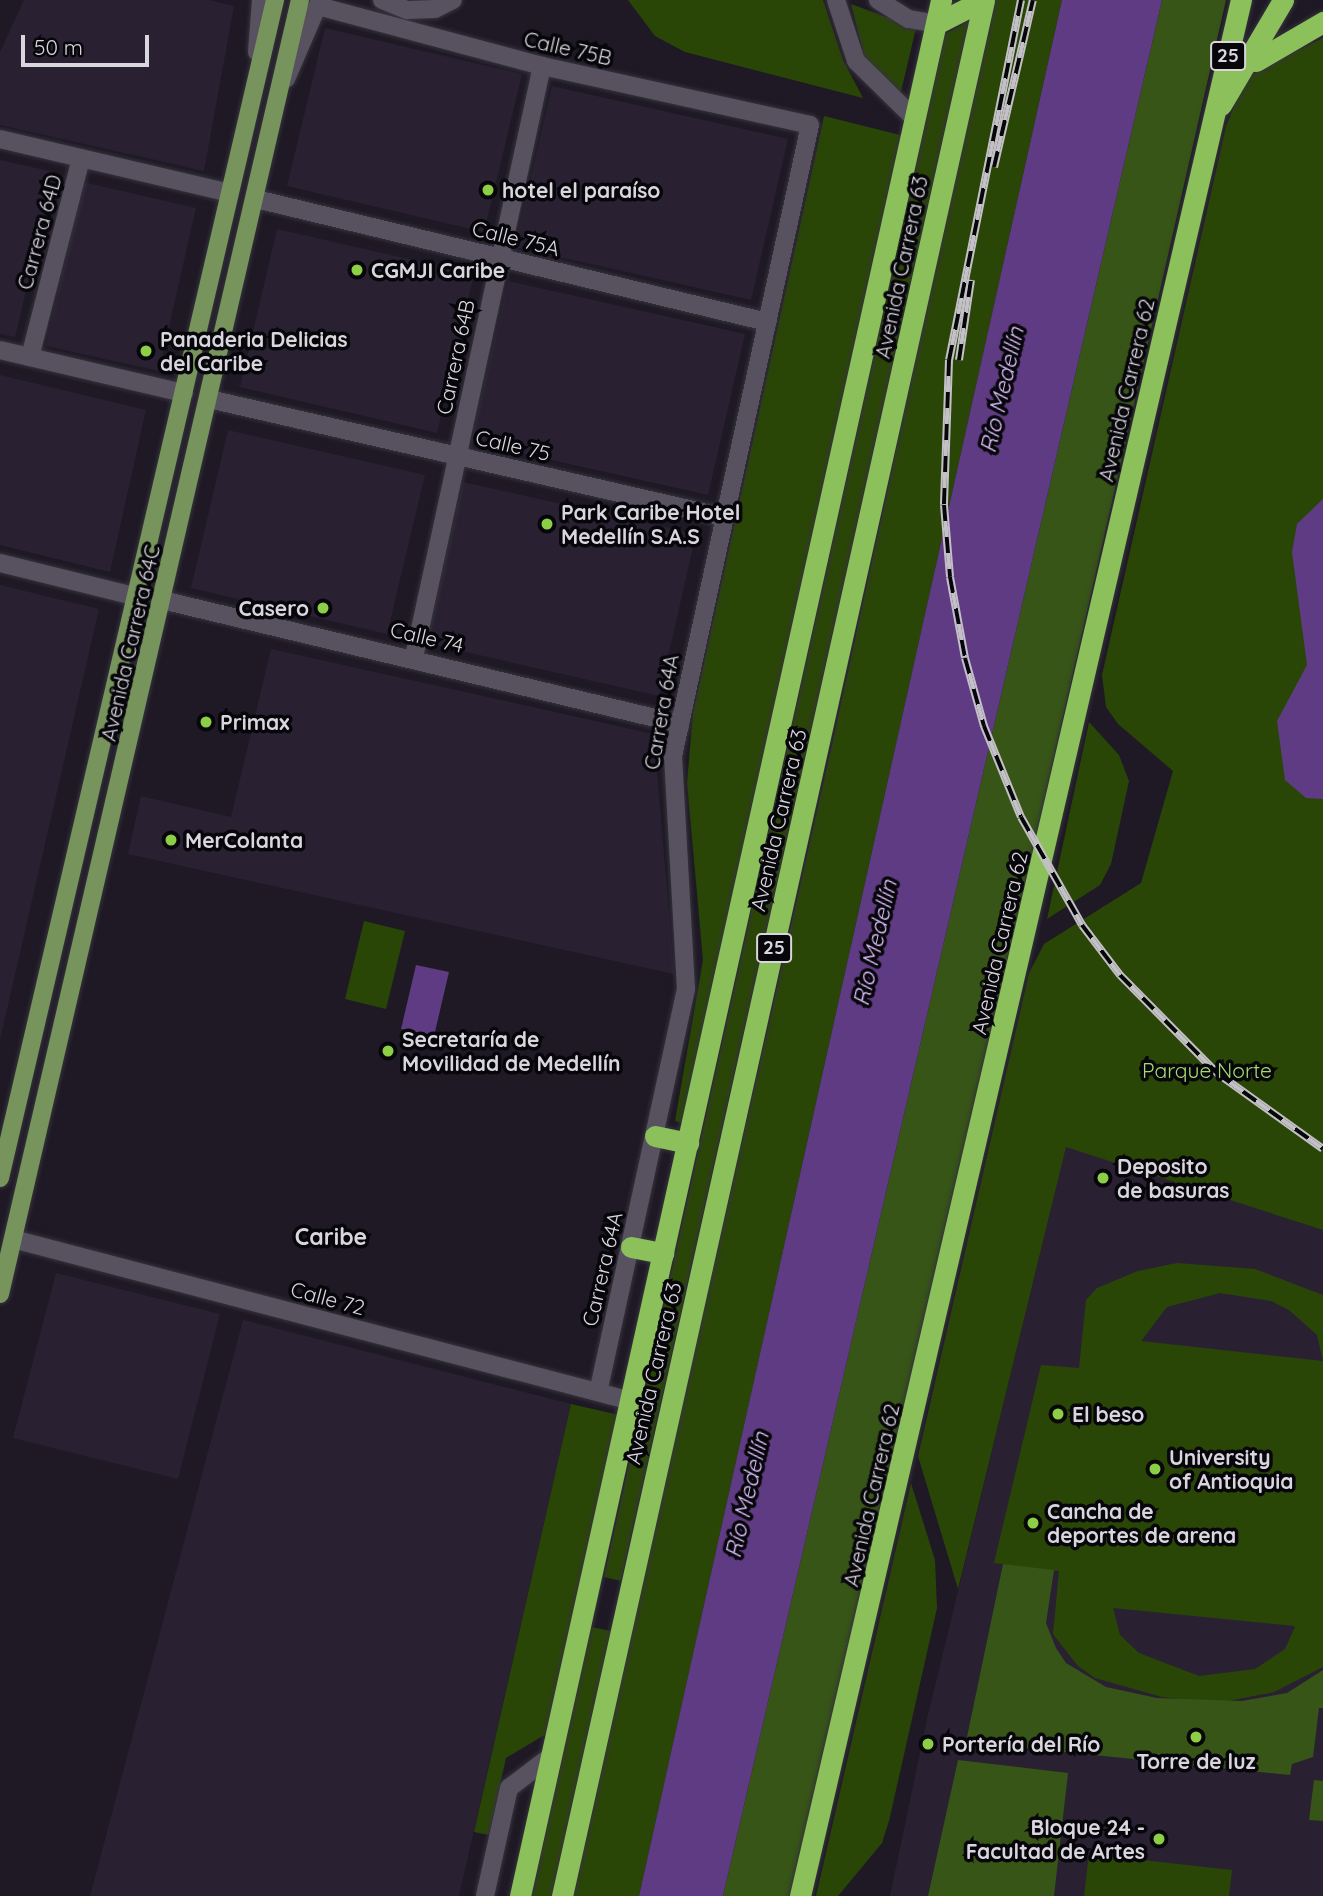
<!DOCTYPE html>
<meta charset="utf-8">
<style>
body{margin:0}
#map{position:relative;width:1323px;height:1896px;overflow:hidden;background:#1e1925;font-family:Quicksand,sans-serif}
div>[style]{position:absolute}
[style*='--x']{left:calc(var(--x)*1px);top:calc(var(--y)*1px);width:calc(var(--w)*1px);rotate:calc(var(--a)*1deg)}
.built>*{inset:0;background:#292132}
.green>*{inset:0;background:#2a4607}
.forest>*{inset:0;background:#375517}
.water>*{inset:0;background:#5f3b83}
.roads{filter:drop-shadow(0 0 2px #36333c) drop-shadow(0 0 2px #36333c)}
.street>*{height:18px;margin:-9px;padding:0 9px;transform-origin:9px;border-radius:9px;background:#585260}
.secondary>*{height:18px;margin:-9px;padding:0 9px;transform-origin:9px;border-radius:9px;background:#585260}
.primary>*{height:18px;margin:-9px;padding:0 9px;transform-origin:9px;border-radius:9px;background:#77945c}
.highway>*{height:21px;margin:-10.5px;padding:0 10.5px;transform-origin:10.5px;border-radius:10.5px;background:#8cc05a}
.rail>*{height:8px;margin-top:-4px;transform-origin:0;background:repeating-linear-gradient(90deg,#07060a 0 16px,#c3c0c8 0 32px);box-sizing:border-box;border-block:2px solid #c3c0c8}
.dots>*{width:19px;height:19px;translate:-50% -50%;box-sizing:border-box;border:4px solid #07060a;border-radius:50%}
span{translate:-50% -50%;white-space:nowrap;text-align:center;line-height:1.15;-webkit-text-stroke:7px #07060a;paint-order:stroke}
.shield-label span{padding:2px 5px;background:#07060a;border:2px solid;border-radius:5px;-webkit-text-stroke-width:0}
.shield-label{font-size:19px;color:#d9d6de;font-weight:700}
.street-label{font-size:21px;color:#d9d6de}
.poi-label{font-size:21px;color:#d9d6de;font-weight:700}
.left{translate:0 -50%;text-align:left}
.right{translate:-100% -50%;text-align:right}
.park-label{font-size:21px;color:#a5dc71}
.water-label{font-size:23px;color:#dbbffd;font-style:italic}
.neighbourhood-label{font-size:23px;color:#d9d6de;font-weight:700}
.scale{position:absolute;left:21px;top:35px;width:128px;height:32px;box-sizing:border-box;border:4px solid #d9d6de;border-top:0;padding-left:9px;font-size:21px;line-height:24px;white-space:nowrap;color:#d9d6de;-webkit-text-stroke:5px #07060a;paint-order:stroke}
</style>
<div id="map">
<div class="built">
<div style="clip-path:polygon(24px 0,209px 0,234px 6px,204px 171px,0 125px,0 52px)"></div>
<div style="clip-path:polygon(325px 28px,522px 74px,484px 232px,287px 186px)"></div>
<div style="clip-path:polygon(552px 86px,788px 139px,751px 300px,515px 247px)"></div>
<div style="clip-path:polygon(0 160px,54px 172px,15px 337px,0 334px)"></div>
<div style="clip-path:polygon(83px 182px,196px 208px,159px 371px,46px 346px)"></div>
<div style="clip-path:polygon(277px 229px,474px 274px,437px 433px,240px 387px)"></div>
<div style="clip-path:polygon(508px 281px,745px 334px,708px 495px,471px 442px)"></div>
<div style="clip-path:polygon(0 375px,146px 410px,110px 572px,0 545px)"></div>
<div style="clip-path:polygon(228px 430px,425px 475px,387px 634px,191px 588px)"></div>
<div style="clip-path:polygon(463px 482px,696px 534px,659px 696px,426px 643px)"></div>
<div style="clip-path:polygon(0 585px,99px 609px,0 1040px)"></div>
<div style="clip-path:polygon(271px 649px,654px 734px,674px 974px,128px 854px,141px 796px,231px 817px)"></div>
<div style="clip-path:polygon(1066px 1146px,1323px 1230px,1323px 1896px,890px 1896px,927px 1719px)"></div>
<div style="clip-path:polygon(56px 1273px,220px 1314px,178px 1479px,13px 1438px)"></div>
<div style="clip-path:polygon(243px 1320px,571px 1404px,459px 1896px,90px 1896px)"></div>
</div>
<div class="green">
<div style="clip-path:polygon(628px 0,823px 0,843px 60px,863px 98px,685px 52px,655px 36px)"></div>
<div style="clip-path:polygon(994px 0,1062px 0,639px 1896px,571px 1896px,833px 740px)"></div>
<div style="clip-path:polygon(851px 4px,916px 28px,899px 100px,866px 63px)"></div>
<div style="clip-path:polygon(969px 21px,621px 1581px,604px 1577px,945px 34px)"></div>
<div style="clip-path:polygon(1323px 38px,1323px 1230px,1066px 1147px,958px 1589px,918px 1456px,1029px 973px,1044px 944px,1141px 883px,1173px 771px,1118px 724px,1106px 707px,1102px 675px,1226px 126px,1242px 87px,1258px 69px)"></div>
<div style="clip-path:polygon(824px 116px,904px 136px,686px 1124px,675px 1121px,703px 960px,687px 783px,693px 713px)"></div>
<div style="clip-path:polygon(1089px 722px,1119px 755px,1129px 781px,1111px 864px,1100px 885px,1047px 919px)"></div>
<div style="clip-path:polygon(364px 921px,405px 931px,386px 1009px,345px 999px)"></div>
<div style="clip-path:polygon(evenodd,1177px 1263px,1255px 1269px,1323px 1295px,1323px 1667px,1274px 1692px,1217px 1703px,1162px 1697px,1095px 1678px,1078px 1666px,1053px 1634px,1059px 1571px,994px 1563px,1041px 1365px,1079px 1368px,1086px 1300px,1097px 1288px,1138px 1271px,1177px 1263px,1220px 1293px,1271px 1301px,1289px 1310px,1317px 1335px,1323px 1361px,1141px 1341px,1167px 1307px,1220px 1293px,1177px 1263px,1113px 1608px,1294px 1626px,1295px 1627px,1285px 1649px,1255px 1669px,1199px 1676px,1139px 1653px,1120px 1635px,1113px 1608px)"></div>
<div style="clip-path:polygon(571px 1404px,619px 1415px,548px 1733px,506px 1758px,489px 1835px,474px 1832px)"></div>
<div style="clip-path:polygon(911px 1483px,935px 1560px,937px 1608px,889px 1821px,882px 1843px,838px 1896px,816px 1896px)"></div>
<div style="clip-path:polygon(591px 1627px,611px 1631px,553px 1896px,532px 1896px)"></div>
<div style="clip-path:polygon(1089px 1854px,1232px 1870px,1229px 1896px,1084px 1896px)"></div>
</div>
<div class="forest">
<div style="clip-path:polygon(1162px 0,1226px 0,986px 1056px,790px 1896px,723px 1896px)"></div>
<div style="clip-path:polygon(1003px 1564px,1054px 1570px,1046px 1623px,1056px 1648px,1066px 1663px,1106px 1687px,1157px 1698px,1242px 1701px,1287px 1693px,1323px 1670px,1323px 1708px,1319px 1708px,1313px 1757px,1292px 1764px,1290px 1775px,966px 1742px)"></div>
<div style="clip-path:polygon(958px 1760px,1068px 1773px,1054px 1896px,928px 1896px)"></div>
<div style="clip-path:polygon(1314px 1780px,1323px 1781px,1323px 1821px,1309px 1820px)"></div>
</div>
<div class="water">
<div style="clip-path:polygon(1062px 0,1162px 0,723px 1896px,639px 1896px)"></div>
<div style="clip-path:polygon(1323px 499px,1323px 799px,1306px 798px,1285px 780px,1277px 721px,1307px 665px,1292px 552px,1297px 524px)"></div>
<div style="clip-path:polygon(416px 965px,449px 972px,434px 1036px,401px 1029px)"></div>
</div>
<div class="roads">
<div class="street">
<div style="--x:318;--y:6;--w:232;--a:15"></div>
<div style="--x:542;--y:66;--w:274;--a:12.4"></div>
<div style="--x:810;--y:125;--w:646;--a:102.25"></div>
<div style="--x:673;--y:756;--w:233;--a:86.8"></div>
<div style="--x:686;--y:989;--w:412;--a:102.3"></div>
<div style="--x:0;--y:139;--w:236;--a:13.2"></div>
<div style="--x:256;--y:199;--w:526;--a:13.53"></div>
<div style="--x:0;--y:350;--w:189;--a:13.2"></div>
<div style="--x:30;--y:357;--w:205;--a:-75.6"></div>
<div style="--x:209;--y:399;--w:528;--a:12.91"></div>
<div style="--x:0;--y:563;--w:137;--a:13.9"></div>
<div style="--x:162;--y:600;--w:533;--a:13.46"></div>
<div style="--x:414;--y:657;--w:605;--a:-77.78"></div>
<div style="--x:13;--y:1239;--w:639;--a:14.69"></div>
<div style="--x:485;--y:1896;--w:111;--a:-77.5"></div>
<div style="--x:509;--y:1788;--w:53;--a:-37.3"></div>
</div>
<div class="secondary">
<div style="--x:382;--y:0;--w:27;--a:22"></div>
<div style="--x:407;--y:10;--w:28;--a:-2"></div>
<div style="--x:435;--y:9;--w:20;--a:-27"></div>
<div style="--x:836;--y:0;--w:64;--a:71.8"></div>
<div style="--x:856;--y:61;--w:84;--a:44.5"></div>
<div style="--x:878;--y:0;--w:36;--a:32"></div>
<div style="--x:909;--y:19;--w:27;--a:10"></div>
<div style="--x:257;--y:52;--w:52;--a:-85.6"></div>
<div style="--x:286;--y:79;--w:86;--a:-66.7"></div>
</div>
<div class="primary">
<div style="--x:0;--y:1178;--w:1210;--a:-76.86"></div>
<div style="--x:0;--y:1294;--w:1328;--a:-76.95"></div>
</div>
<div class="highway">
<div style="--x:936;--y:24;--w:53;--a:-27.1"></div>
<div style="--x:1256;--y:61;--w:78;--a:-30.2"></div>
<div style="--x:1221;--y:105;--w:122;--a:-59.4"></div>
<div style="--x:655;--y:1136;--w:34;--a:12"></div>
<div style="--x:631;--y:1247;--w:33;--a:11"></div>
<div style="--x:520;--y:1896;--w:1942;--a:-77.48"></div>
<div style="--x:562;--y:1896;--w:1942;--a:-77.45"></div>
<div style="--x:800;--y:1896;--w:1947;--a:-76.91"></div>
</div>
</div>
<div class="rail">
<div style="--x:1021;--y:0;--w:367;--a:101.3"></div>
<div style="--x:949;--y:360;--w:145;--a:92"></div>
<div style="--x:944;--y:505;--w:72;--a:85.2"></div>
<div style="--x:950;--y:577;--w:82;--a:79.5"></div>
<div style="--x:965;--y:658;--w:71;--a:74.4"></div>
<div style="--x:984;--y:726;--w:98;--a:67.9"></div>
<div style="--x:1021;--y:817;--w:124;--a:60.5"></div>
<div style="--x:1082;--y:925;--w:63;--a:52.8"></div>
<div style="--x:1120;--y:975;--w:138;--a:45.3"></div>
<div style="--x:1217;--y:1073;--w:130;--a:35.6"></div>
<div style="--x:994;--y:167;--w:171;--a:-76.9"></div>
<div style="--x:959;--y:360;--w:81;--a:-81.5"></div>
</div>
<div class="dots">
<div style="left:488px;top:190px;background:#8cce45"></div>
<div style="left:357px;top:270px;background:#8cce45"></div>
<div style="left:146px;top:351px;background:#8cce45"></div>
<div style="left:547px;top:524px;background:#8cce45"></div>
<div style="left:323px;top:608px;background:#8cce45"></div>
<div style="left:206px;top:722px;background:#8cce45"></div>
<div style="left:171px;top:840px;background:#8cce45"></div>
<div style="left:388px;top:1051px;background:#8cce45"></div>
<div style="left:1103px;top:1178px;background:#8cce45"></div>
<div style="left:1058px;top:1414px;background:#8cce45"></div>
<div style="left:1155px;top:1469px;background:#8cce45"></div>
<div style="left:1033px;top:1523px;background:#8cce45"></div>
<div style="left:1196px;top:1737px;background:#8cce45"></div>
<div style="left:928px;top:1744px;background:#8cce45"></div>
<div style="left:1159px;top:1839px;background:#8cce45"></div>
</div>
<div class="shield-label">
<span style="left:1228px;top:56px">25</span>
<span style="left:774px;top:948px">25</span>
</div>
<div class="street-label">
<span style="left:568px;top:48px;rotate:13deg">Calle 75B</span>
<span style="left:39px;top:232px;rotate:-75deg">Carrera 64D</span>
<span style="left:516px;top:238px;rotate:14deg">Calle 75A</span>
<span style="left:901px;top:267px;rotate:-78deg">Avenida Carrera 63</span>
<span style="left:455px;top:357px;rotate:-78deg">Carrera 64B</span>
<span style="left:1126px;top:390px;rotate:-77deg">Avenida Carrera 62</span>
<span style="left:513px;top:445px;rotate:13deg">Calle 75</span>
<span style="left:427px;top:637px;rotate:13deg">Calle 74</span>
<span style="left:130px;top:643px;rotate:-77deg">Avenida Carrera 64C</span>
<span style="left:661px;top:712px;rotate:-80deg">Carrera 64A</span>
<span style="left:778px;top:820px;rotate:-77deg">Avenida Carrera 63</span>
<span style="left:999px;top:943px;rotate:-77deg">Avenida Carrera 62</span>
<span style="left:602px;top:1269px;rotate:-77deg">Carrera 64A</span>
<span style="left:328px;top:1298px;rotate:15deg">Calle 72</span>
<span style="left:653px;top:1373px;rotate:-77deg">Avenida Carrera 63</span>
<span style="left:871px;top:1495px;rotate:-77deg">Avenida Carrera 62</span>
</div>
<div class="poi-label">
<span class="left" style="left:502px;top:190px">hotel el paraíso</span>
<span class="left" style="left:371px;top:270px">CGMJI Caribe</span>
<span class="left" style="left:160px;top:351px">Panaderia Delicias<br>del Caribe</span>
<span class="left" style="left:561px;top:524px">Park Caribe Hotel<br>Medellín S.A.S</span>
<span class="right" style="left:309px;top:608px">Casero</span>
<span class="left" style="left:220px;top:722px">Primax</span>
<span class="left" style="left:185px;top:840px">MerColanta</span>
<span class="left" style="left:402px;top:1051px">Secretaría de<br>Movilidad de Medellín</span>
<span class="left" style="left:1117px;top:1178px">Deposito<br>de basuras</span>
<span class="left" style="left:1072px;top:1414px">El beso</span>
<span class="left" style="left:1169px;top:1469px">University<br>of Antioquia</span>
<span class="left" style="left:1047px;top:1523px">Cancha de<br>deportes de arena</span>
<span class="left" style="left:942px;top:1744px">Portería del Río</span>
<span style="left:1196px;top:1761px">Torre de luz</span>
<span class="right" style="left:1145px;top:1839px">Bloque 24 -<br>Facultad de Artes</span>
</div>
<div class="park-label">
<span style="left:1207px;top:1070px">Parque Norte</span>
</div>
<div class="water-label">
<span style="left:1002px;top:390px;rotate:-77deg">Río Medellín</span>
<span style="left:875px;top:943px;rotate:-77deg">Río Medellín</span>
<span style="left:747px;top:1495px;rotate:-77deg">Río Medellín</span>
</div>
<div class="neighbourhood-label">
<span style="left:331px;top:1237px">Caribe</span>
</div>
<div class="scale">50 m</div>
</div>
